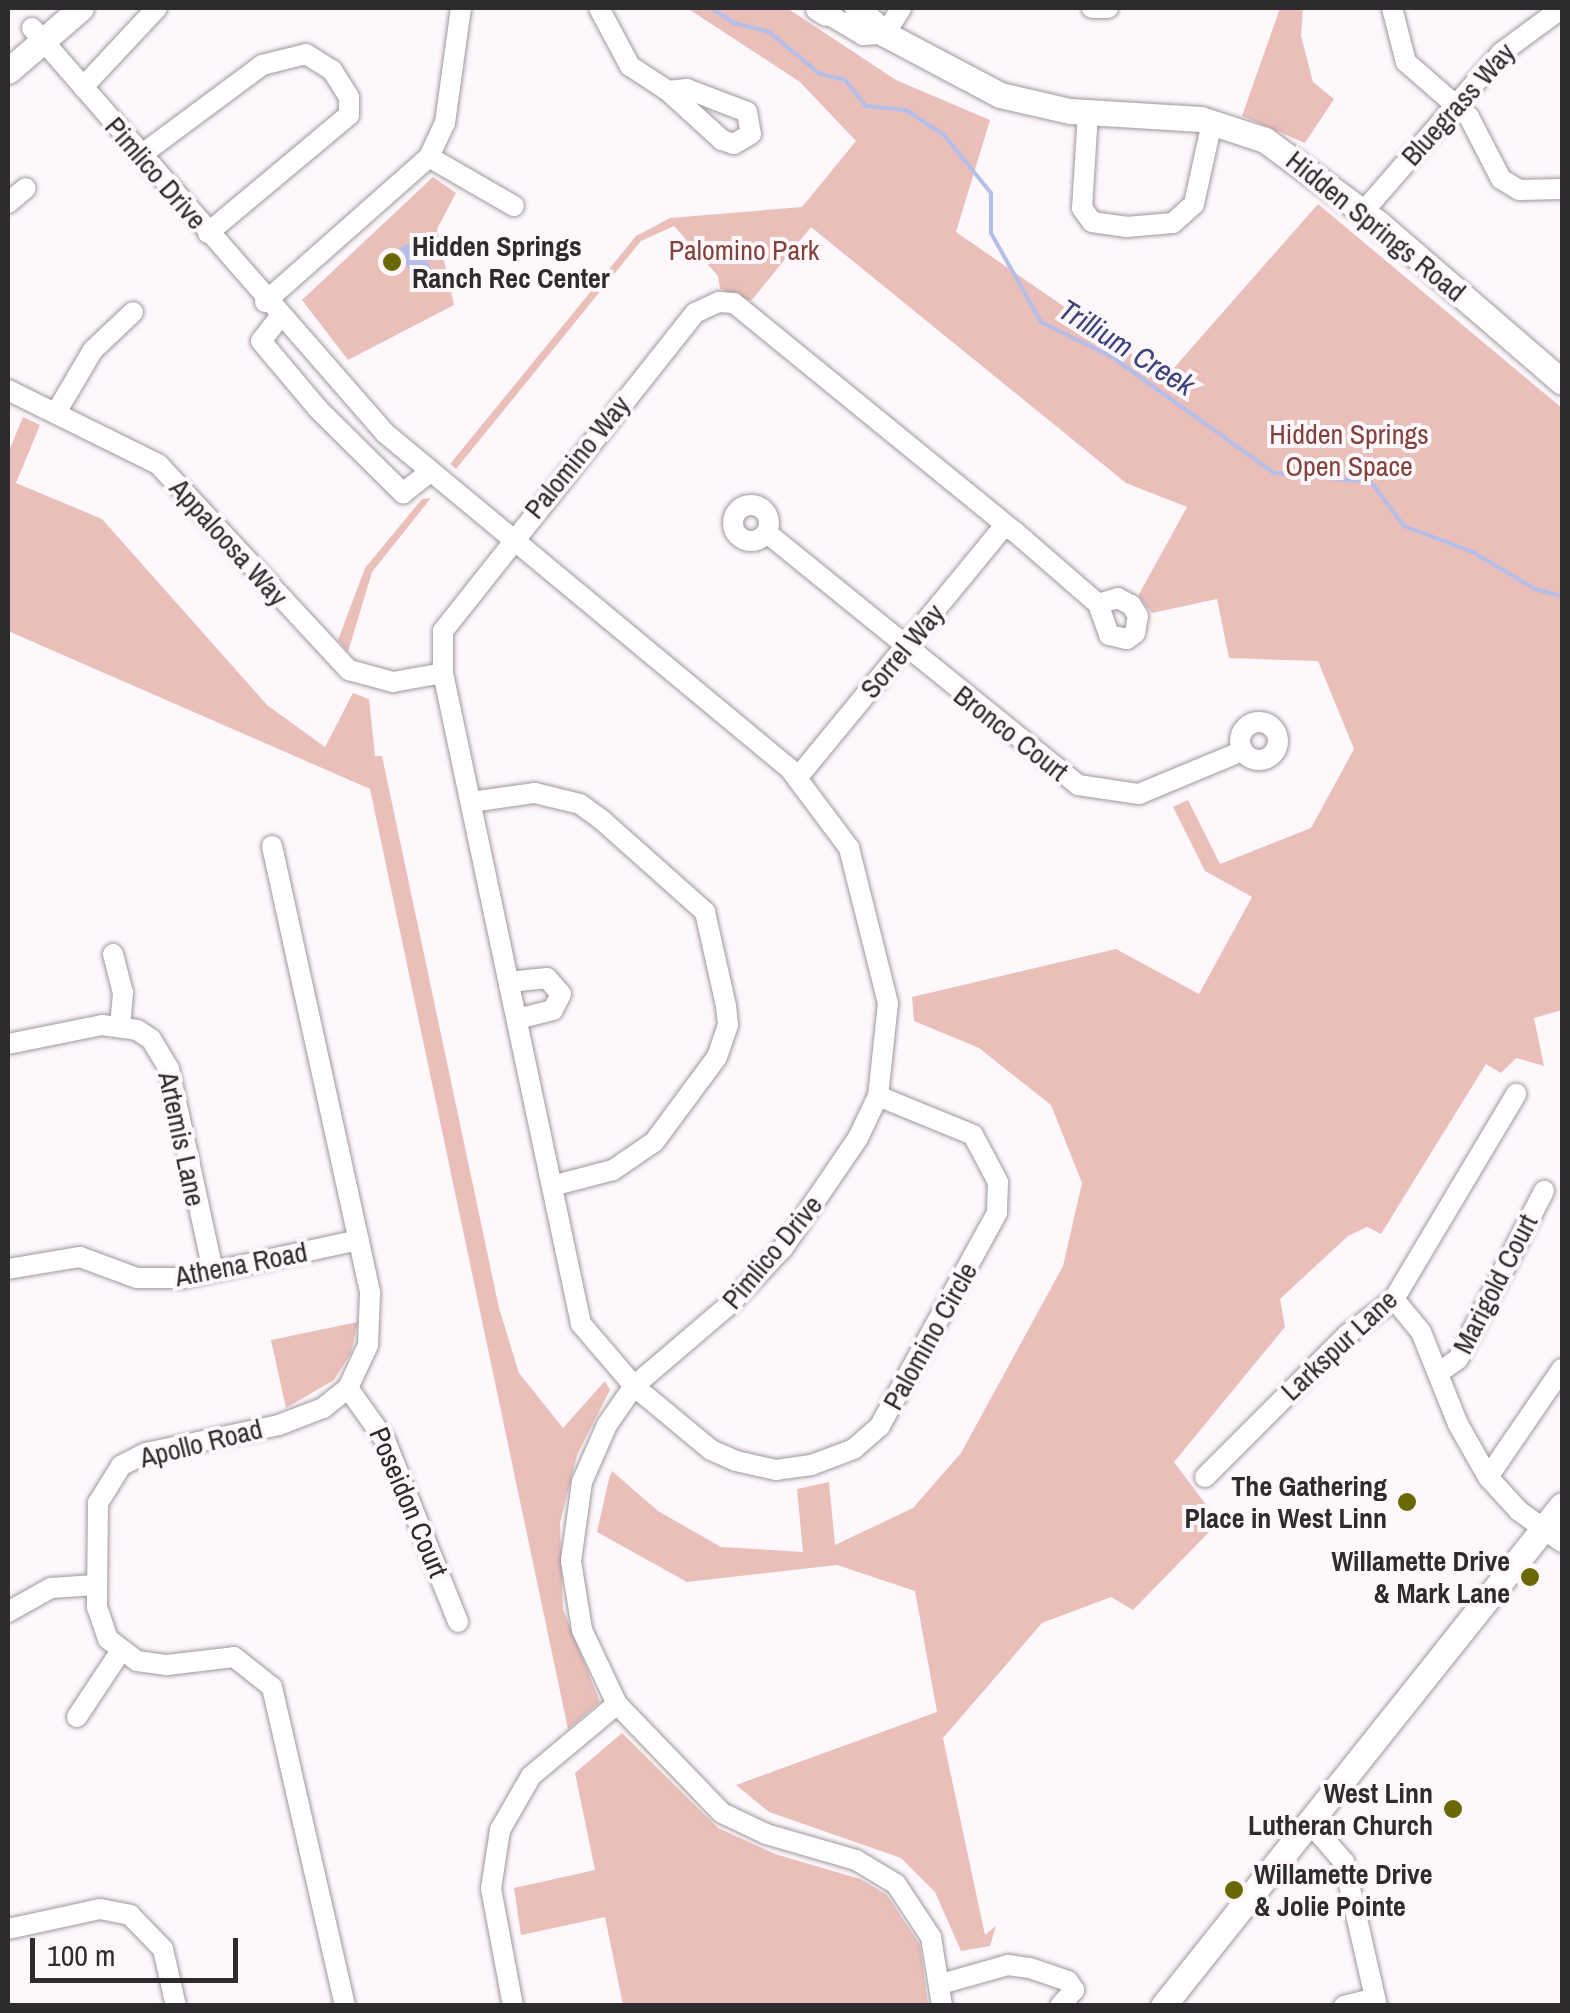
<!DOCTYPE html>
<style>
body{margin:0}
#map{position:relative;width:1570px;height:2013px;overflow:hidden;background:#fef8fd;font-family:"Archivo Narrow",sans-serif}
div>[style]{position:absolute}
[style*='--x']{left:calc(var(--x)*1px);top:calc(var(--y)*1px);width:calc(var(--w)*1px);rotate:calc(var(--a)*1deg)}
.green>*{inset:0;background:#eabfba}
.water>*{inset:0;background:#b5bde9}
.stream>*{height:4px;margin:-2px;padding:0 2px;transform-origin:2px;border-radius:2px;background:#b5bde9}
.roads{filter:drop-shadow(0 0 2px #9e989d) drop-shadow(0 0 2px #9e989d)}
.minor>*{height:20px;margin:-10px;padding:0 10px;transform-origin:10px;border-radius:10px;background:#fff}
.minor>.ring{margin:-10px;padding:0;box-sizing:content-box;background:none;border:20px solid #fff;border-radius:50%}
.major>*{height:25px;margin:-12.5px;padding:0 12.5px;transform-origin:12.5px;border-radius:12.5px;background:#fff}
.dots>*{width:28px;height:28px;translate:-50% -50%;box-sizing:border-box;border:5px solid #fef8fd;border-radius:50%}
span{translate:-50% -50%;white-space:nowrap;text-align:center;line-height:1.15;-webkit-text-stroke:8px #fef8fd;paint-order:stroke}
.street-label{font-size:28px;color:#2d2b2d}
.poi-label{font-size:28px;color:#2d2b2d;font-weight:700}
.left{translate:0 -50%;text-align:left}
.right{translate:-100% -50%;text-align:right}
.park-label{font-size:28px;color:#83413b}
.water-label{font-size:30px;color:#3d447b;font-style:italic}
.frame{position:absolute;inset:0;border:10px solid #2d2b2d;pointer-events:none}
.scale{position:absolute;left:30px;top:1938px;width:208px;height:45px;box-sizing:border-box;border:5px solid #2d2b2d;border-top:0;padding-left:12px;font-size:30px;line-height:35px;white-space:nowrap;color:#2d2b2d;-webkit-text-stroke:8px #fef8fd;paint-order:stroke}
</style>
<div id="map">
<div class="green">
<div style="clip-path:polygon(687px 8px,787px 8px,896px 80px,990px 120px,956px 232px,1166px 377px,1318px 204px,1562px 408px,1562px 1010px,1534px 1018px,1544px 1066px,1516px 1058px,1501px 1073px,1486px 1064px,1381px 1234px,1367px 1227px,1348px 1236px,1280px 1299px,1285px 1327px,1174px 1462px,1219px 1522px,1133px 1610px,1111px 1597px,1042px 1623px,943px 1738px,985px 1935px,996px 1926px,990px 1946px,961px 1951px,935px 1892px,901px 1858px,769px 1812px,736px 1785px,937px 1712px,915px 1591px,837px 1565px,687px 1582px,597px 1532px,609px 1479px,612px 1471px,658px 1511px,721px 1547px,803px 1552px,797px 1489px,829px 1482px,835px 1545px,913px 1508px,961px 1453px,1063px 1266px,1082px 1183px,1051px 1105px,979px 1048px,914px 1021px,912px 997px,1116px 949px,1199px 994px,1252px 897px,1205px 871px,1173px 807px,1188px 800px,1220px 864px,1311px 828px,1354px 749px,1318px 661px,1229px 658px,1217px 599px,1152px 613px,1138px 596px,1187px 507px,1126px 483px,811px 227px,751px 301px,720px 289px,718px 276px,674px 226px,641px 241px,456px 469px,450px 464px,636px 236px,670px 218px,802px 207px,856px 141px,800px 82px)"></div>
<div style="clip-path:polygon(1280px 8px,1303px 8px,1301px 36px,1313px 82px,1334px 99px,1305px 143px,1242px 116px)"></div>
<div style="clip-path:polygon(433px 177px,456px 193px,437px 229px,454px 305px,348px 360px,302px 300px)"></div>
<div style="clip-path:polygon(23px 417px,40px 425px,16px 483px,102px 519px,267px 705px,325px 747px,353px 693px,369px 699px,375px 756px,382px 756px,499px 1308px,519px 1373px,563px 1428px,605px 1381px,610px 1390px,577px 1455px,560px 1523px,563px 1609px,600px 1702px,568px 1729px,370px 789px,8px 631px,8px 453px)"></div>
<div style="clip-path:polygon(431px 498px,372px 572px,348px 652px,338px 640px,365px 568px,422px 499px)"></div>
<div style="clip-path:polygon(358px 1322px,351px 1353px,334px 1380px,286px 1408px,271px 1340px)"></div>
<div style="clip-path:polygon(622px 1733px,718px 1828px,775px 1854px,860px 1879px,887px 1895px,920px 1945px,928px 2005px,623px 2005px,605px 1917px,521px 1935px,514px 1888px,595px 1870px,575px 1773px)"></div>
</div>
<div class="water">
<div style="clip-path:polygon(416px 239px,434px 274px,416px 283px,398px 249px)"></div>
</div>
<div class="stream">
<div style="--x:711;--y:8;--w:27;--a:33"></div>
<div style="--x:734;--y:23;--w:36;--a:14"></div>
<div style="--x:769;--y:32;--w:66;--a:39.5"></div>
<div style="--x:820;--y:74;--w:26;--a:13"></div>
<div style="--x:845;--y:80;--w:33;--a:51"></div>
<div style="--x:866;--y:106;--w:40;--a:5.7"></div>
<div style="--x:906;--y:110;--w:45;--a:33.3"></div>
<div style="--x:944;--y:135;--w:75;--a:51"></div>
<div style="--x:991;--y:193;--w:40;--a:90"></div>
<div style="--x:991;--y:233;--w:102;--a:60.7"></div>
<div style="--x:1041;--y:322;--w:79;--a:26.2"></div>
<div style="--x:1112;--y:357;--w:199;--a:35.6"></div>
<div style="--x:1274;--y:473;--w:97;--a:5.3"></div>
<div style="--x:1371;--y:482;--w:55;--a:53.1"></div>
<div style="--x:1404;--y:526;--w:74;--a:20.6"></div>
<div style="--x:1473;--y:552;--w:72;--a:30.8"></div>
<div style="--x:1535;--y:589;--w:28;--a:15"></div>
</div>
<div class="roads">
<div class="minor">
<div style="--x:599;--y:8;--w:66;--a:61.9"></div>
<div style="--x:630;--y:66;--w:45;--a:33.3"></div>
<div style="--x:1092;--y:8;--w:16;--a:0"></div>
<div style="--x:1392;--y:8;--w:56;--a:75.5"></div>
<div style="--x:1406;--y:62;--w:84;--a:41.1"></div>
<div style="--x:1469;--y:117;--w:70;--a:62.7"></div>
<div style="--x:1501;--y:179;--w:21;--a:31"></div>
<div style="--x:1519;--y:190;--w:43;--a:-1.3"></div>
<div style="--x:826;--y:13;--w:43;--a:30.7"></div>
<div style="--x:863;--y:35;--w:22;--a:-3"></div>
<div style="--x:885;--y:34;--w:31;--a:-58"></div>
<div style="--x:32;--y:28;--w:537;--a:48.92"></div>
<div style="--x:385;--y:433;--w:526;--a:39.68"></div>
<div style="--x:790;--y:769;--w:99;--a:53.2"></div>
<div style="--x:849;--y:848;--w:160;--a:75.9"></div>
<div style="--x:888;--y:1003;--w:94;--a:96.1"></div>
<div style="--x:878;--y:1096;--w:47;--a:115.5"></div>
<div style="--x:858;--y:1138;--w:133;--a:124.3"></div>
<div style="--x:783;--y:1248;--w:77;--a:133.4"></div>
<div style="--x:730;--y:1304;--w:126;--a:139.5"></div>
<div style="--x:634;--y:1386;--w:47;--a:124.7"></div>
<div style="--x:607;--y:1425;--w:62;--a:113.7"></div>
<div style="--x:582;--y:1482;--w:80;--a:97.9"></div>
<div style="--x:571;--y:1561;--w:70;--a:80.9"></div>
<div style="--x:582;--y:1630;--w:82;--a:64.7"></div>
<div style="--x:617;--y:1704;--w:151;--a:46.1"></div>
<div style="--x:722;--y:1813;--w:49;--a:25.5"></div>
<div style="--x:766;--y:1834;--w:94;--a:16.1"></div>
<div style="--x:856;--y:1860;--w:47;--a:31"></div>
<div style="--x:896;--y:1884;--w:64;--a:56.6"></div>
<div style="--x:931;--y:1937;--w:70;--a:80.9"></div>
<div style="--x:83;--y:87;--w:108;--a:-46.9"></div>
<div style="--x:687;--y:89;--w:64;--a:21"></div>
<div style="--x:747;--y:112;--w:22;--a:80"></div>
<div style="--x:751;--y:134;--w:20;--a:150"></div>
<div style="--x:734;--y:144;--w:13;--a:-162"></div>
<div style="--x:722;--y:140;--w:73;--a:-137.8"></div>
<div style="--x:668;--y:91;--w:19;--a:-6"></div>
<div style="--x:1088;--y:113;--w:95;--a:93.6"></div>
<div style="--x:1082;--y:208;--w:17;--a:54"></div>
<div style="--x:1092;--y:222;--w:34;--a:8"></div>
<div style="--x:1126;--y:227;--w:47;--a:-4.9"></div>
<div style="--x:1173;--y:223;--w:28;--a:-42"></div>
<div style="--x:1194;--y:204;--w:84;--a:-77.6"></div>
<div style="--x:141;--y:155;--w:151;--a:-36.6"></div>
<div style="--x:262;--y:65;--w:45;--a:-14"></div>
<div style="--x:306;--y:54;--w:31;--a:32"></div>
<div style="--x:332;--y:70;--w:32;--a:58"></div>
<div style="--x:349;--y:97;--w:18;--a:90"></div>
<div style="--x:349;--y:115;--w:184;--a:140.1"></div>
<div style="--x:429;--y:157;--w:98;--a:30"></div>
<div style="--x:8;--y:203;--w:23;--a:-40"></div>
<div style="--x:1363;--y:212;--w:211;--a:-49"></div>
<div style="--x:1501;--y:53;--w:76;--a:-36.4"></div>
<div style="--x:265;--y:302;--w:219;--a:-41.5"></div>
<div style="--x:429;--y:157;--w:38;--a:-65"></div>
<div style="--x:445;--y:123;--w:116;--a:-82.1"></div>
<div style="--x:279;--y:318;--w:29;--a:128"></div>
<div style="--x:261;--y:341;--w:89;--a:50"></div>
<div style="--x:318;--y:409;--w:120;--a:44.7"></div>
<div style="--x:403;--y:493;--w:34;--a:-38"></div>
<div style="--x:8;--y:390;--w:167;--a:26.3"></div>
<div style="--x:158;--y:464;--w:281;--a:47.2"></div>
<div style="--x:349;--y:670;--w:46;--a:15.3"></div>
<div style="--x:393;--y:682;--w:51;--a:-10.2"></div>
<div style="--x:57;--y:411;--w:71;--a:-59.5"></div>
<div style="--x:93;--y:350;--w:55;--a:-43.5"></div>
<div class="ring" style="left:733px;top:505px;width:16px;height:16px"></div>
<div style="--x:767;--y:533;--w:400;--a:39"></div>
<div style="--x:1078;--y:785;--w:62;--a:8.4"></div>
<div style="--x:1139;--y:794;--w:109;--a:-22.6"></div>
<div class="ring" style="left:1240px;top:722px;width:18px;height:18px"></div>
<div style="--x:798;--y:777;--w:326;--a:-50.6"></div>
<div style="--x:471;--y:802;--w:65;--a:-8"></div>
<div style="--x:535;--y:793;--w:46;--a:13.7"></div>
<div style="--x:580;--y:804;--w:29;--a:36"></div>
<div style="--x:603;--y:821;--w:137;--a:41.7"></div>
<div style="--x:705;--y:912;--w:96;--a:77.4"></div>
<div style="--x:726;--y:1006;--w:19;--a:84"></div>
<div style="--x:728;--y:1025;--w:34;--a:109"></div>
<div style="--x:717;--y:1057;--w:106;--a:126.5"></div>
<div style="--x:654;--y:1142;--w:50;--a:145.7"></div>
<div style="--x:613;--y:1170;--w:63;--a:165.3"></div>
<div style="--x:272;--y:846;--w:458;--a:77.6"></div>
<div style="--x:370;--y:1293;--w:52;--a:92.2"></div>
<div style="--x:368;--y:1345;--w:47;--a:114.9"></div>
<div style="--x:348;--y:1388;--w:32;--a:141"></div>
<div style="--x:323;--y:1408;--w:47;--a:158.9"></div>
<div style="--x:279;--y:1425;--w:136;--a:168.1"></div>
<div style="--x:146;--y:1453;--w:28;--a:153"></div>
<div style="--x:121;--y:1466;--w:44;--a:121.9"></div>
<div style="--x:98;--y:1503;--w:104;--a:90.6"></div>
<div style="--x:97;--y:1607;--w:34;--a:71"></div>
<div style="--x:108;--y:1639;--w:36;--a:37"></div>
<div style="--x:137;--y:1661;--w:30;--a:8"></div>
<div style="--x:167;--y:1665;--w:67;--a:-6.8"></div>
<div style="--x:234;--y:1657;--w:48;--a:38.3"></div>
<div style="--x:272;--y:1687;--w:327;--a:77.1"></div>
<div style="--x:113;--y:954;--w:40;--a:75.6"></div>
<div style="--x:123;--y:993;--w:32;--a:95"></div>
<div style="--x:509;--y:982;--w:38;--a:-6"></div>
<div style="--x:547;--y:978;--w:21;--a:49"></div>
<div style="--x:561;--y:994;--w:18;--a:117"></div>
<div style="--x:553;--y:1010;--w:37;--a:166"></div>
<div style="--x:8;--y:1044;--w:96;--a:-11.4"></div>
<div style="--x:102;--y:1025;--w:35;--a:8"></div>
<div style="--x:137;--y:1030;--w:17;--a:33"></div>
<div style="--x:151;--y:1039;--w:35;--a:59"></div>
<div style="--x:169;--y:1069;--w:207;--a:77.7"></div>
<div style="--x:878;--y:1096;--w:103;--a:22.3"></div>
<div style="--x:973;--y:1135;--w:53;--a:62"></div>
<div style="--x:998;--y:1182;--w:31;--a:92"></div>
<div style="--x:997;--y:1213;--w:243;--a:118.8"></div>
<div style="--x:880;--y:1426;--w:35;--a:139"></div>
<div style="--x:854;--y:1449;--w:46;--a:159.6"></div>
<div style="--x:811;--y:1465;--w:35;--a:172"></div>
<div style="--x:776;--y:1470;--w:41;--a:-167.3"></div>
<div style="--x:736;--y:1461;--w:27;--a:-156"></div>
<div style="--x:711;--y:1450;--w:100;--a:-140.3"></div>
<div style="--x:634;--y:1386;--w:82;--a:-130.5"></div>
<div style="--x:581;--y:1324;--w:665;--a:-101.97"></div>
<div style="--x:443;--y:673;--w:42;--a:-90"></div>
<div style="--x:443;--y:631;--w:406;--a:-51.6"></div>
<div style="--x:695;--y:313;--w:26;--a:-25"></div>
<div style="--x:719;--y:302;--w:15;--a:4"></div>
<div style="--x:734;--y:303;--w:361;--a:39.2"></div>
<div style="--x:1014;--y:531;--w:111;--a:41"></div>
<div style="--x:1098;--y:604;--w:33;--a:70"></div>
<div style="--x:1109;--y:635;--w:18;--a:13"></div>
<div style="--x:1127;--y:639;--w:10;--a:-37"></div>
<div style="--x:1135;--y:633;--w:17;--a:-80"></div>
<div style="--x:1138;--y:616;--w:13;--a:-122"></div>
<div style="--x:1131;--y:605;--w:15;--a:-152"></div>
<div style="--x:1118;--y:598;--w:21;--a:163"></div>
<div style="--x:8;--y:1269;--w:73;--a:-9.5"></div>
<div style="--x:80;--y:1257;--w:61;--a:20.2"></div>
<div style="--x:137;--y:1278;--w:46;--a:0"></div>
<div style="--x:183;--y:1278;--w:180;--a:-12.2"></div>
<div style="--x:1394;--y:1299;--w:43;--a:50.7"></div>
<div style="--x:1421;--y:1332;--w:99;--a:68.1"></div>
<div style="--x:1458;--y:1424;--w:61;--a:60.5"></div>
<div style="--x:1488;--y:1477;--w:46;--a:47.6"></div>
<div style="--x:1519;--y:1511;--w:53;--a:35.8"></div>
<div style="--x:1440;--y:1372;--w:22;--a:-36"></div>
<div style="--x:1458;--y:1359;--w:189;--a:-62.9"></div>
<div style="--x:348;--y:1388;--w:64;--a:54.6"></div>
<div style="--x:385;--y:1440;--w:196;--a:68.1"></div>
<div style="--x:1205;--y:1477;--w:201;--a:-45"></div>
<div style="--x:1347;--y:1335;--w:59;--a:-37.5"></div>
<div style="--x:1394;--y:1299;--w:239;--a:-59.2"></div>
<div style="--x:1488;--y:1477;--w:131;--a:-55.6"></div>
<div style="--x:8;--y:1612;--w:49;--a:-29.2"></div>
<div style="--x:51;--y:1588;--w:44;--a:-3.9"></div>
<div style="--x:77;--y:1717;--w:78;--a:-56.5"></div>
<div style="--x:1310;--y:1823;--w:52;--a:48.9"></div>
<div style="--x:1344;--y:1862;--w:148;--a:77.1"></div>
<div style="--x:8;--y:1929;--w:94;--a:-12.3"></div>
<div style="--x:100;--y:1909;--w:31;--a:11"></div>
<div style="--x:130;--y:1915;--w:47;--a:45.9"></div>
<div style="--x:163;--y:1949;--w:58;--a:77.2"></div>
<div style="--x:941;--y:1984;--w:70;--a:-15.8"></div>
<div style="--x:1008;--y:1965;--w:22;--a:8"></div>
<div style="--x:1030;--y:1968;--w:40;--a:18.9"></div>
<div style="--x:1068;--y:1981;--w:11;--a:56"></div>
<div style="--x:1074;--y:1990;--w:21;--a:131"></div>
<div style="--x:513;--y:2006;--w:119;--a:-100.6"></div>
<div style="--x:491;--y:1889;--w:60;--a:-81.3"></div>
<div style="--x:500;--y:1830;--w:62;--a:-60.1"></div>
<div style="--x:531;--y:1776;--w:112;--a:-39.9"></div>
<div style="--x:1344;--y:2006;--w:32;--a:-14"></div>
</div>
<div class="major">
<div style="--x:818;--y:8;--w:9;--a:32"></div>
<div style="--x:857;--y:8;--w:38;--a:43"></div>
<div style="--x:885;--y:34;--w:130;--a:27.9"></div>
<div style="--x:1000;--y:95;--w:72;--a:12.9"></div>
<div style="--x:1070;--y:111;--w:131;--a:3.5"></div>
<div style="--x:1201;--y:119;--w:67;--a:18.2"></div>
<div style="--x:1265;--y:140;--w:140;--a:36.3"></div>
<div style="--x:1378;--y:223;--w:243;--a:40.8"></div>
<div style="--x:8;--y:71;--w:96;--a:-40.8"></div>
<div style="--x:1163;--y:2006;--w:640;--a:-51.47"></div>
</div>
</div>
<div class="dots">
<div style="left:392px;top:262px;background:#6a6803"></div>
<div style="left:1407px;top:1502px;background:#6a6803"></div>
<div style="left:1530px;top:1577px;background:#6a6803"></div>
<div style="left:1453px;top:1809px;background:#6a6803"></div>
<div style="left:1234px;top:1890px;background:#6a6803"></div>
</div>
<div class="street-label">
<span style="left:1458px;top:104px;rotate:-48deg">Bluegrass Way</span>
<span style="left:156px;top:173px;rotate:49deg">Pimlico Drive</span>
<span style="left:1376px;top:226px;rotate:39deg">Hidden Springs Road</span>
<span style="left:577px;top:457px;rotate:-51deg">Palomino Way</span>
<span style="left:229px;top:542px;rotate:48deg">Appaloosa Way</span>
<span style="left:902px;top:651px;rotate:-50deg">Sorrel Way</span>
<span style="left:1011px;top:733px;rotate:38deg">Bronco Court</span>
<span style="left:182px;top:1139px;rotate:78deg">Artemis Lane</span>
<span style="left:772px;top:1252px;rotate:-50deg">Pimlico Drive</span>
<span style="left:241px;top:1264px;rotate:-11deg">Athena Road</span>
<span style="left:1495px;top:1284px;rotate:-63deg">Marigold Court</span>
<span style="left:930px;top:1336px;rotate:-61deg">Palomino Circle</span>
<span style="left:1339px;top:1345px;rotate:-43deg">Larkspur Lane</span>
<span style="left:201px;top:1443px;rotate:-14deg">Apollo Road</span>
<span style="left:409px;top:1502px;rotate:67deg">Poseidon Court</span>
</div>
<div class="poi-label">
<span class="left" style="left:412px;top:262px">Hidden Springs<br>Ranch Rec Center</span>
<span class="right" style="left:1387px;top:1502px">The Gathering<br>Place in West Linn</span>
<span class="right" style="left:1510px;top:1577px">Willamette Drive<br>&amp; Mark Lane</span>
<span class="right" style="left:1433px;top:1809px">West Linn<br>Lutheran Church</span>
<span class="left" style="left:1254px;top:1890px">Willamette Drive<br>&amp; Jolie Pointe</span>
</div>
<div class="park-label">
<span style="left:744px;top:250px">Palomino Park</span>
<span style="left:1349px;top:450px">Hidden Springs<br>Open Space</span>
</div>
<div class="water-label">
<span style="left:1127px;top:347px;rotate:32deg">Trillium Creek</span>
</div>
<div class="frame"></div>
<div class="scale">100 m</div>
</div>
